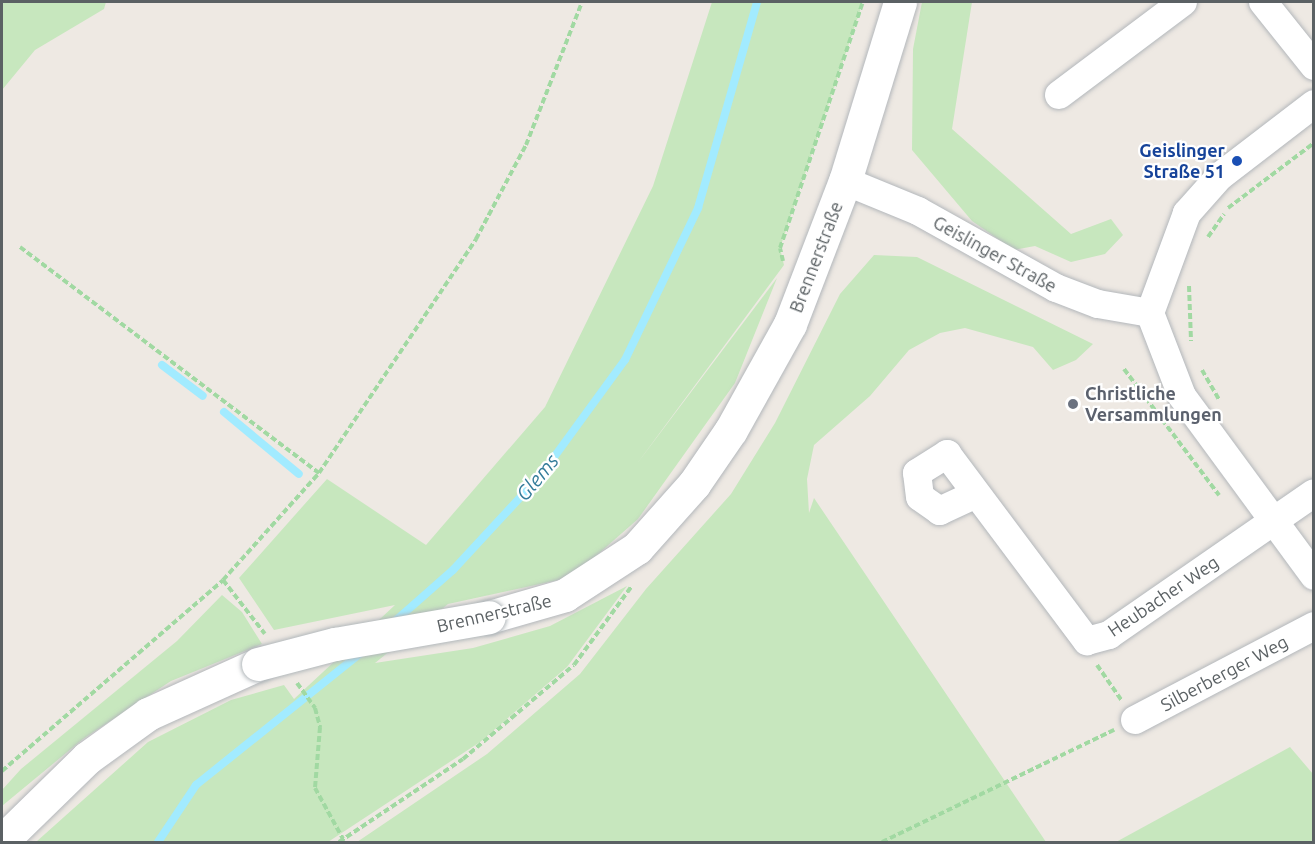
<!DOCTYPE html>
<meta charset="utf-8">
<style>
body{margin:0}
#map{position:relative;width:1315px;height:844px;overflow:hidden;background:#eee9e3;font-family:Ubuntu,sans-serif}
div>[style]{position:absolute}
[style*='--x']{left:calc(var(--x)*1px);top:calc(var(--y)*1px);width:calc(var(--w)*1px);rotate:calc(var(--a)*1deg)}
.green>*{inset:0;background:#c7e7be}
.stream>*{height:8px;margin:-4px;padding:0 4px;transform-origin:4px;border-radius:4px;background:#a2ebff}
.path>*{height:4px;margin-top:-2px;transform-origin:0;background:repeating-linear-gradient(90deg,#a1d9a2 0 6px,transparent 0 9px)}
.roads{filter:drop-shadow(0 0 2px #b3b7bb) drop-shadow(0 0 2px #b3b7bb)}
.minor>*{height:28px;margin:-14px;padding:0 14px;transform-origin:14px;border-radius:14px;background:#fff}
.secondary>*{height:33px;margin:-16.5px;padding:0 16.5px;transform-origin:16.5px;border-radius:16.5px;background:#fff}
.bridges{filter:drop-shadow(0 0 2px #b2b8bb) drop-shadow(0 0 2px #b2b8bb)}
.secondary-bridge>*{height:33px;margin:-16.5px;padding:0 16.5px;transform-origin:16.5px;border-radius:16.5px;background:#fff}
.dots>*{width:16px;height:16px;translate:-50% -50%;box-sizing:border-box;border:3px solid #fff;border-radius:50%}
span{translate:-50% -50%;white-space:nowrap;text-align:center;line-height:1.15;-webkit-text-stroke:4.5px #fff;paint-order:stroke}
.transit-label{font-size:18px;color:#164399;font-weight:700}
.right{translate:-100% -50%;text-align:right}
.street-label{font-size:18px;color:#5b6164}
.worship-label{font-size:18px;color:#5b616d;font-weight:700}
.left{translate:0 -50%;text-align:left}
.water-label{font-size:20px;color:#347c9a;font-style:italic}
.frame{position:absolute;inset:0;border:3px solid #5b6164;pointer-events:none}
</style>
<div id="map">
<div class="green">
<div style="clip-path:polygon(2px 2px,106px 2px,104px 9px,35px 50px,2px 90px)"></div>
<div style="clip-path:polygon(712px 2px,863px 2px,780px 248px,784px 265px,636px 465px,777px 278px,735px 383px,638px 519px,572px 577px,448px 604px,375px 663px,473px 648px,550px 626px,627px 586px,567px 667px,480px 742px,328px 842px,36px 842px,148px 742px,231px 700px,284px 685px,294px 699px,395px 605px,274px 630px,239px 578px,327px 479px,426px 545px,545px 407px,653px 186px)"></div>
<div style="clip-path:polygon(922px 2px,972px 2px,952px 129px,1071px 234px,1111px 219px,1123px 235px,1105px 254px,1071px 262px,1035px 246px,1014px 250px,972px 221px,912px 150px,913px 49px)"></div>
<div style="clip-path:polygon(874px 255px,917px 257px,1093px 344px,1076px 360px,1053px 370px,1033px 347px,965px 328px,940px 333px,909px 350px,870px 396px,814px 445px,807px 479px,809px 513px,814px 498px,1046px 842px,357px 842px,487px 754px,580px 674px,646px 589px,731px 494px,775px 423px,840px 294px)"></div>
<div style="clip-path:polygon(222px 595px,242px 612px,262px 644px,171px 681px,83px 739px,2px 806px,2px 790px,21px 769px,177px 641px)"></div>
<div style="clip-path:polygon(1290px 747px,1313px 774px,1313px 842px,1116px 842px)"></div>
</div>
<div class="stream">
<div style="--x:162;--y:365;--w:51;--a:37.1"></div>
<div style="--x:224;--y:412;--w:97;--a:39.6"></div>
<div style="--x:394;--y:622;--w:79;--a:-41.4"></div>
<div style="--x:453;--y:570;--w:129;--a:-47.2"></div>
<div style="--x:541;--y:475;--w:142;--a:-53.9"></div>
<div style="--x:625;--y:360;--w:169;--a:-64.3"></div>
<div style="--x:698;--y:208;--w:214;--a:-74"></div>
<div style="--x:158;--y:842;--w:69;--a:-56.3"></div>
<div style="--x:196;--y:785;--w:214;--a:-38.7"></div>
</div>
<div class="path">
<div style="--x:1228;--y:208;--w:108;--a:-37.1"></div>
<div style="--x:1208;--y:237;--w:28;--a:-55"></div>
<div style="--x:20;--y:247;--w:375;--a:37.1"></div>
<div style="--x:783;--y:261;--w:13;--a:-103"></div>
<div style="--x:780;--y:248;--w:260;--a:-71.4"></div>
<div style="--x:1189;--y:286;--w:55;--a:87.9"></div>
<div style="--x:1124;--y:369;--w:158;--a:53"></div>
<div style="--x:1202;--y:370;--w:34;--a:60"></div>
<div style="--x:223;--y:580;--w:68;--a:52.1"></div>
<div style="--x:1097;--y:665;--w:44;--a:55.2"></div>
<div style="--x:297;--y:683;--w:31;--a:54"></div>
<div style="--x:315;--y:708;--w:20;--a:75"></div>
<div style="--x:320;--y:727;--w:61;--a:94.7"></div>
<div style="--x:315;--y:788;--w:58;--a:61.2"></div>
<div style="--x:2;--y:771;--w:292;--a:-40.8"></div>
<div style="--x:223;--y:580;--w:144;--a:-48.1"></div>
<div style="--x:319;--y:473;--w:282;--a:-56.1"></div>
<div style="--x:476;--y:239;--w:106;--a:-62"></div>
<div style="--x:526;--y:145;--w:154;--a:-68.6"></div>
<div style="--x:339;--y:842;--w:149;--a:-33.8"></div>
<div style="--x:463;--y:759;--w:145;--a:-40.3"></div>
<div style="--x:574;--y:665;--w:97;--a:-53.8"></div>
<div style="--x:882;--y:842;--w:258;--a:-25.8"></div>
</div>
<div class="roads">
<div class="minor">
<div style="--x:1263;--y:2;--w:82;--a:51.4"></div>
<div style="--x:1059;--y:95;--w:155;--a:-36.9"></div>
<div style="--x:1314;--y:104;--w:118;--a:142.5"></div>
<div style="--x:1220;--y:176;--w:50;--a:131.7"></div>
<div style="--x:1187;--y:213;--w:107;--a:110.3"></div>
<div style="--x:1150;--y:313;--w:89;--a:68.9"></div>
<div style="--x:1182;--y:396;--w:223;--a:53.7"></div>
<div style="--x:845;--y:181;--w:79;--a:22.3"></div>
<div style="--x:918;--y:211;--w:158;--a:29.2"></div>
<div style="--x:1056;--y:288;--w:45;--a:20.9"></div>
<div style="--x:1098;--y:304;--w:53;--a:9.8"></div>
<div style="--x:974;--y:495;--w:38;--a:155"></div>
<div style="--x:940;--y:511;--w:24;--a:-145"></div>
<div style="--x:920;--y:497;--w:24;--a:-97"></div>
<div style="--x:917;--y:473;--w:36;--a:-32"></div>
<div style="--x:947;--y:454;--w:234;--a:53.2"></div>
<div style="--x:1087;--y:641;--w:23;--a:-15"></div>
<div style="--x:1109;--y:635;--w:249;--a:-34.7"></div>
<div style="--x:1135;--y:720;--w:202;--a:-27.7"></div>
</div>
<div class="secondary">
<div style="--x:489;--y:617;--w:79;--a:-16.1"></div>
<div style="--x:565;--y:595;--w:86;--a:-33.1"></div>
<div style="--x:637;--y:548;--w:86;--a:-48.3"></div>
<div style="--x:694;--y:484;--w:65;--a:-55.6"></div>
<div style="--x:731;--y:430;--w:121;--a:-60.9"></div>
<div style="--x:790;--y:324;--w:153;--a:-69"></div>
<div style="--x:845;--y:181;--w:187;--a:-72.9"></div>
<div style="--x:2;--y:841;--w:119;--a:-44.3"></div>
<div style="--x:87;--y:758;--w:75;--a:-35.8"></div>
<div style="--x:148;--y:714;--w:121;--a:-24.4"></div>
</div>
</div>
<div class="bridges">
<div class="secondary-bridge">
<div style="--x:258;--y:664;--w:80;--a:-14.6"></div>
<div style="--x:335;--y:644;--w:156;--a:-9.9"></div>
</div>
</div>
<div class="dots">
<div style="left:1237px;top:161px;background:#1a4fb4"></div>
<div style="left:1073px;top:404px;background:#6b7280"></div>
</div>
<div class="transit-label">
<span class="right" style="left:1225px;top:161px">Geislinger<br>Straße 51</span>
</div>
<div class="street-label">
<span style="left:995px;top:254px;rotate:29deg">Geislinger Straße</span>
<span style="left:816px;top:257px;rotate:-69deg">Brennerstraße</span>
<span style="left:1163px;top:596px;rotate:-34deg">Heubacher Weg</span>
<span style="left:494px;top:613px;rotate:-13deg">Brennerstraße</span>
<span style="left:1224px;top:673px;rotate:-28deg">Silberberger Weg</span>
</div>
<div class="worship-label">
<span class="left" style="left:1085px;top:404px">Christliche<br>Versammlungen</span>
</div>
<div class="water-label">
<span style="left:537px;top:477px;rotate:-50deg">Glems</span>
</div>
<div class="frame"></div>
</div>
